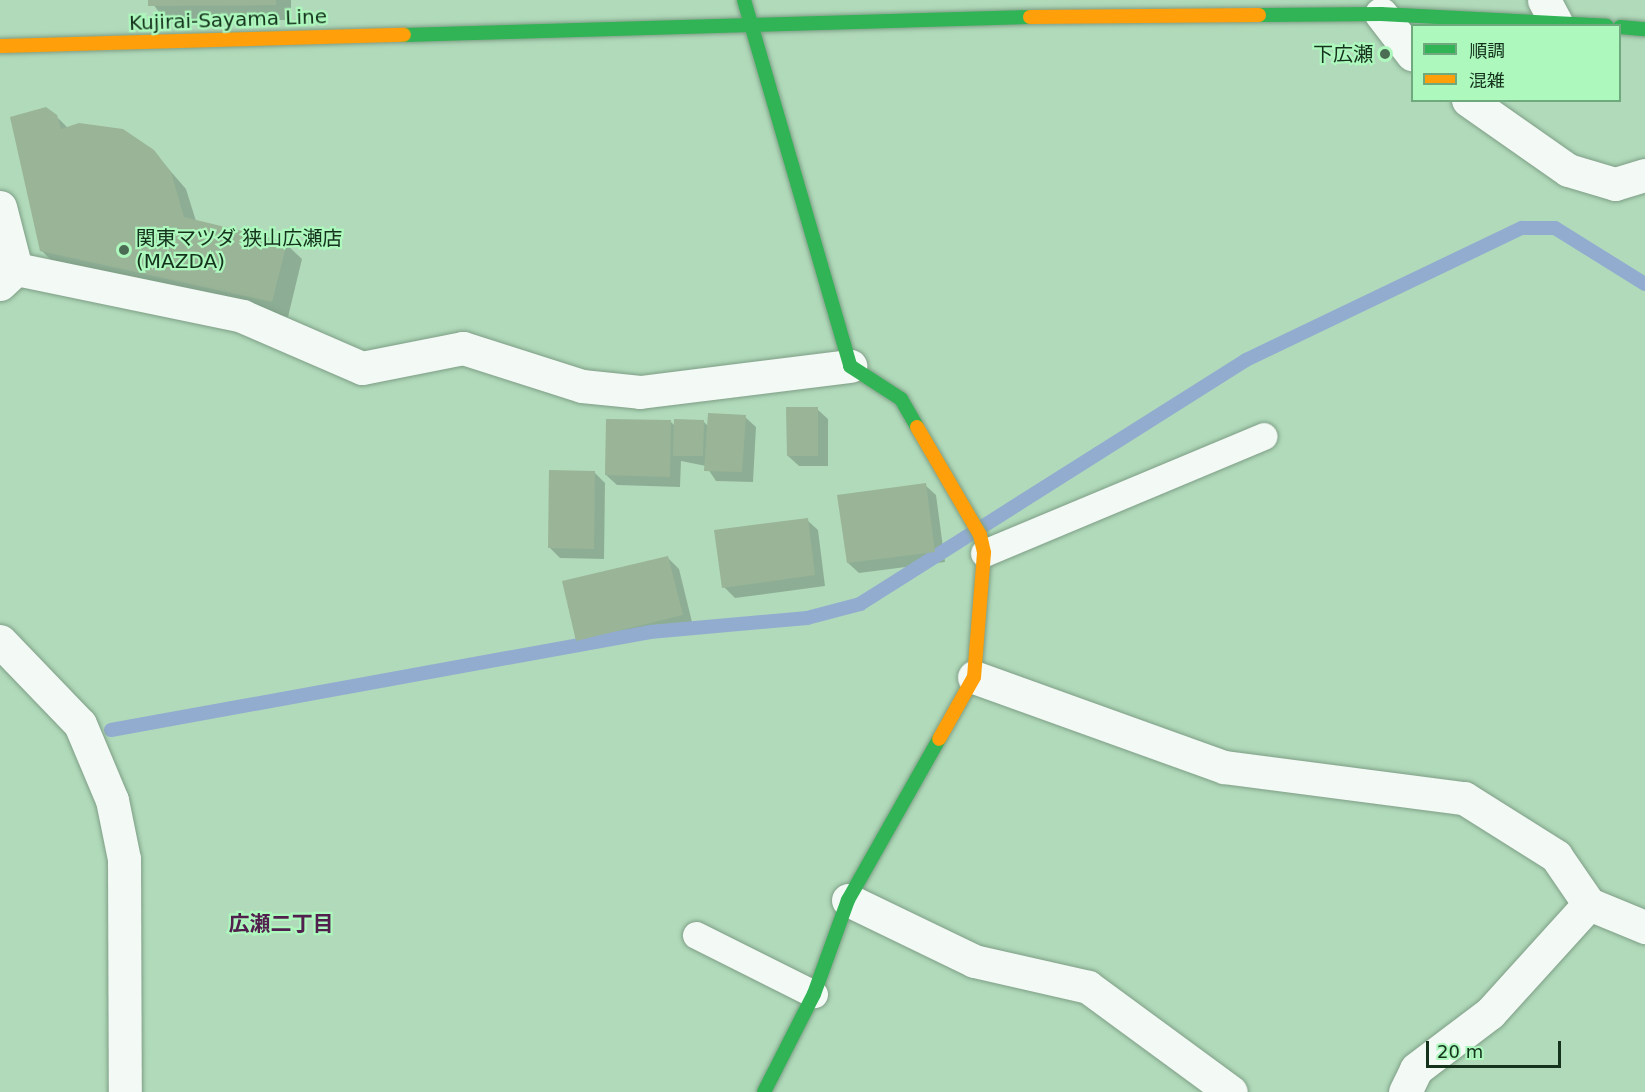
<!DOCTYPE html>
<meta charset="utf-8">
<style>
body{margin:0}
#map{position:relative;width:1645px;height:1092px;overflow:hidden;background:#b1daba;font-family:"DejaVu Sans","Noto Sans JP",sans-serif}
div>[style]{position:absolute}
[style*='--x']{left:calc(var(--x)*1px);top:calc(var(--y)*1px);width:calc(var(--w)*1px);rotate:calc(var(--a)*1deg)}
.shadow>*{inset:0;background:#0003}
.stream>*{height:14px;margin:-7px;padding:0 7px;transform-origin:7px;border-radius:7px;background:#92acd0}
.building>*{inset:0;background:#9ab497}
.roads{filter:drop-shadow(0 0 2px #7e9e86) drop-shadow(0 0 2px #7e9e86)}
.lane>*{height:27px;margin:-13.5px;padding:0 13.5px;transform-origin:13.5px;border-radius:13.5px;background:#f3f9f5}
.street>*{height:33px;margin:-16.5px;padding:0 16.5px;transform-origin:16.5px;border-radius:16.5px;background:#f3f9f5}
.fast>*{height:14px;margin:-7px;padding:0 7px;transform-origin:7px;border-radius:7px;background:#30b455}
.slow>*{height:14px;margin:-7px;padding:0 7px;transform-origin:7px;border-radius:7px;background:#ff9f0a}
.dots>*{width:16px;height:16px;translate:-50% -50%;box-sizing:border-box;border:3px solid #adf8bd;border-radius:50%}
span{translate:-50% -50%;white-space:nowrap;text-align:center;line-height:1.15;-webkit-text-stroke:4.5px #adf8bd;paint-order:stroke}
.street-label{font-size:20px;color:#14321c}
.poi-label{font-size:20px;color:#14321c}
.right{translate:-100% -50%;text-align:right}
.left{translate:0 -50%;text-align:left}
.neighbourhood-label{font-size:21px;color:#511e4d;font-weight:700}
.legend{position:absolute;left:1411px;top:24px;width:210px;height:78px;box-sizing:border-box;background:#adf8bd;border:2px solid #70a97d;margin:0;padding:8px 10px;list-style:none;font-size:18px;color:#14321c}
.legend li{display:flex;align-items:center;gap:12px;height:30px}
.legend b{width:30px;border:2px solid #70a97d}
.scale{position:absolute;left:1426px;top:1041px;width:135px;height:27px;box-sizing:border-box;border:3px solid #14321c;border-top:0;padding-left:8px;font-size:18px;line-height:21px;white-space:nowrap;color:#14321c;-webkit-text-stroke:4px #adf8bd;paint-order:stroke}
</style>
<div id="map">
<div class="shadow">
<div style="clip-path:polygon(150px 0,291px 0,291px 20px,165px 20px)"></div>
<div style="clip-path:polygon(56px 116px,68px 128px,153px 151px,186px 189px,196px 221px,286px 244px,302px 259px,288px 317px,57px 266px,41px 250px)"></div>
<div style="clip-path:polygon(817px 409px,828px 419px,828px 466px,799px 466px,788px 456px)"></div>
<div style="clip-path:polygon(745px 417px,756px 427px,753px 482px,716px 481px,706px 466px,681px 461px,680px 487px,617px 485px,606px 475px,671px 422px,675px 426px,703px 421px,708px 426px)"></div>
<div style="clip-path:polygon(594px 472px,605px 483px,604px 559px,560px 558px,550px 548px)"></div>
<div style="clip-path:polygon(925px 485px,936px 495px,945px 562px,859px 573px,848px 563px)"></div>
<div style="clip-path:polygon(807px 520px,818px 530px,825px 586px,735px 598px,724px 587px)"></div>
<div style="clip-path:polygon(668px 558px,679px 569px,693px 626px,588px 650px,577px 640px)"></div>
</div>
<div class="stream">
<div style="--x:111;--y:730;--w:548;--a:-10.3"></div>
<div style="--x:650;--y:632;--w:158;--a:-5.1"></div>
<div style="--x:807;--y:618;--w:55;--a:-14.8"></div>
<div style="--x:860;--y:604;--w:457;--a:-32.3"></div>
<div style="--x:1246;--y:360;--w:306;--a:-25.6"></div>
<div style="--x:1522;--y:228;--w:33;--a:0"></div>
<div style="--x:1555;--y:228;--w:106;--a:31.9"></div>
</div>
<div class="building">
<div style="clip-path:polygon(148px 0,276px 0,276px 5px,148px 6px)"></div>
<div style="clip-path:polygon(46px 107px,57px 115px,61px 129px,79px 123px,123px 129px,154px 150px,171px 172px,184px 217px,287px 242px,272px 302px,40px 251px,10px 117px)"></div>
<div style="clip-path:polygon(786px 407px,818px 407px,818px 456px,787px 456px)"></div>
<div style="clip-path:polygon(708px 413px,746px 415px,742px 472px,704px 471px)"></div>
<div style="clip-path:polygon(606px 419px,671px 420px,670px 477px,605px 475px)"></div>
<div style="clip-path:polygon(674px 419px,704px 420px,703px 456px,673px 456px)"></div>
<div style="clip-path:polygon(549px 470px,595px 471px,594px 549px,548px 548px)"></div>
<div style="clip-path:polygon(926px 483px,935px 552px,847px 563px,837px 495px)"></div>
<div style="clip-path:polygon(808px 518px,815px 575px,722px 588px,714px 530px)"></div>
<div style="clip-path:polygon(668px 556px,683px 615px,576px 641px,562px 581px)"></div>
</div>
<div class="roads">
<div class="lane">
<div style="--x:984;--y:553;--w:303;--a:-22.7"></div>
<div style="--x:696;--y:935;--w:132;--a:26.6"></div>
</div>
<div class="street">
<div style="--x:1544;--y:0;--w:24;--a:62"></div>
<div style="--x:1381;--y:14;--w:51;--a:52.2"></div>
<div style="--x:1468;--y:100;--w:122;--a:35"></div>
<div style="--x:1568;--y:170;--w:49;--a:16.6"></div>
<div style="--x:1615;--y:184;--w:31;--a:-17"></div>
<div style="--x:0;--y:207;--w:64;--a:75.5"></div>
<div style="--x:0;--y:284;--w:22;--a:-43"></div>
<div style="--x:16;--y:269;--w:231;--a:11.7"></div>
<div style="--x:242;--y:316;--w:131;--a:23.4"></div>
<div style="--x:362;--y:368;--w:103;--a:-11.2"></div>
<div style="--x:463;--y:348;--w:125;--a:17.7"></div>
<div style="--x:582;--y:386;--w:58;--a:5.9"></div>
<div style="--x:640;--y:392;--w:212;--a:-7.1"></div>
<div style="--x:0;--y:641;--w:115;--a:46.1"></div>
<div style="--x:80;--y:724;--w:82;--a:67.2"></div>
<div style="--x:112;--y:800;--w:60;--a:78.5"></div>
<div style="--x:124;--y:859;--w:233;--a:89.8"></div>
<div style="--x:974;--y:677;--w:266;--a:19.8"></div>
<div style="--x:1224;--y:767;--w:242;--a:7.4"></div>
<div style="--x:1464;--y:798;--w:109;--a:32.2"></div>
<div style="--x:1556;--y:856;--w:58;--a:55.5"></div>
<div style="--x:848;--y:900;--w:140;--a:25.8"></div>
<div style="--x:974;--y:961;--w:117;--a:12.8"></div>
<div style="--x:1088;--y:987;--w:177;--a:36.3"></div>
<div style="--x:1405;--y:1092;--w:25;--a:-64"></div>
<div style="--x:1416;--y:1069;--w:93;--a:-37.1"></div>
<div style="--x:1490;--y:1013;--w:147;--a:-47.8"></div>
<div style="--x:1589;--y:904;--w:61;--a:22.3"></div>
</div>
<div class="fast">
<div style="--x:744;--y:0;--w:381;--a:73.8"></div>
<div style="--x:850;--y:366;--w:61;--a:32.9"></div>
<div style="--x:901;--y:399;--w:32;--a:60"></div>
<div style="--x:1259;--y:15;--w:122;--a:-0.5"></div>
<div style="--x:1381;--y:14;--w:226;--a:3"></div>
<div style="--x:1620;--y:27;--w:25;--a:5"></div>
<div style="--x:404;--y:35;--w:626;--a:-1.65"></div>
<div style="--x:764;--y:1092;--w:110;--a:-63"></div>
<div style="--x:814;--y:994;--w:100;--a:-70.1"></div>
<div style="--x:848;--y:900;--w:185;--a:-60.5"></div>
</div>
<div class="slow">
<div style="--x:1030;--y:17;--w:229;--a:-0.5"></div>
<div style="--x:0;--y:46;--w:404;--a:-1.6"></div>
<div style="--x:917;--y:427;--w:125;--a:59.7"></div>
<div style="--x:980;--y:535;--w:18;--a:77"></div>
<div style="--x:984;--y:553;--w:124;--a:94.6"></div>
<div style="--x:974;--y:677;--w:71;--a:119.4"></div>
</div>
</div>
<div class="dots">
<div style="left:1385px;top:54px;background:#4b6d53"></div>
<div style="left:124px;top:250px;background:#4b6d53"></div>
</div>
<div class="street-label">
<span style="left:228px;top:20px;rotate:-2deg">Kujirai-Sayama Line</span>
</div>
<div class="poi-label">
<span class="right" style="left:1373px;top:54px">下広瀬</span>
<span class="left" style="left:136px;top:250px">関東マツダ 狭山広瀬店<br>(MAZDA)</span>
</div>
<div class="neighbourhood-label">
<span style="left:281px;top:924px">広瀬二丁目</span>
</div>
<ul class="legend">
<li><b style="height:8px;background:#30b455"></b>順調</li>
<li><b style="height:8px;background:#ff9f0a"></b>混雑</li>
</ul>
<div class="scale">20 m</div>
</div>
